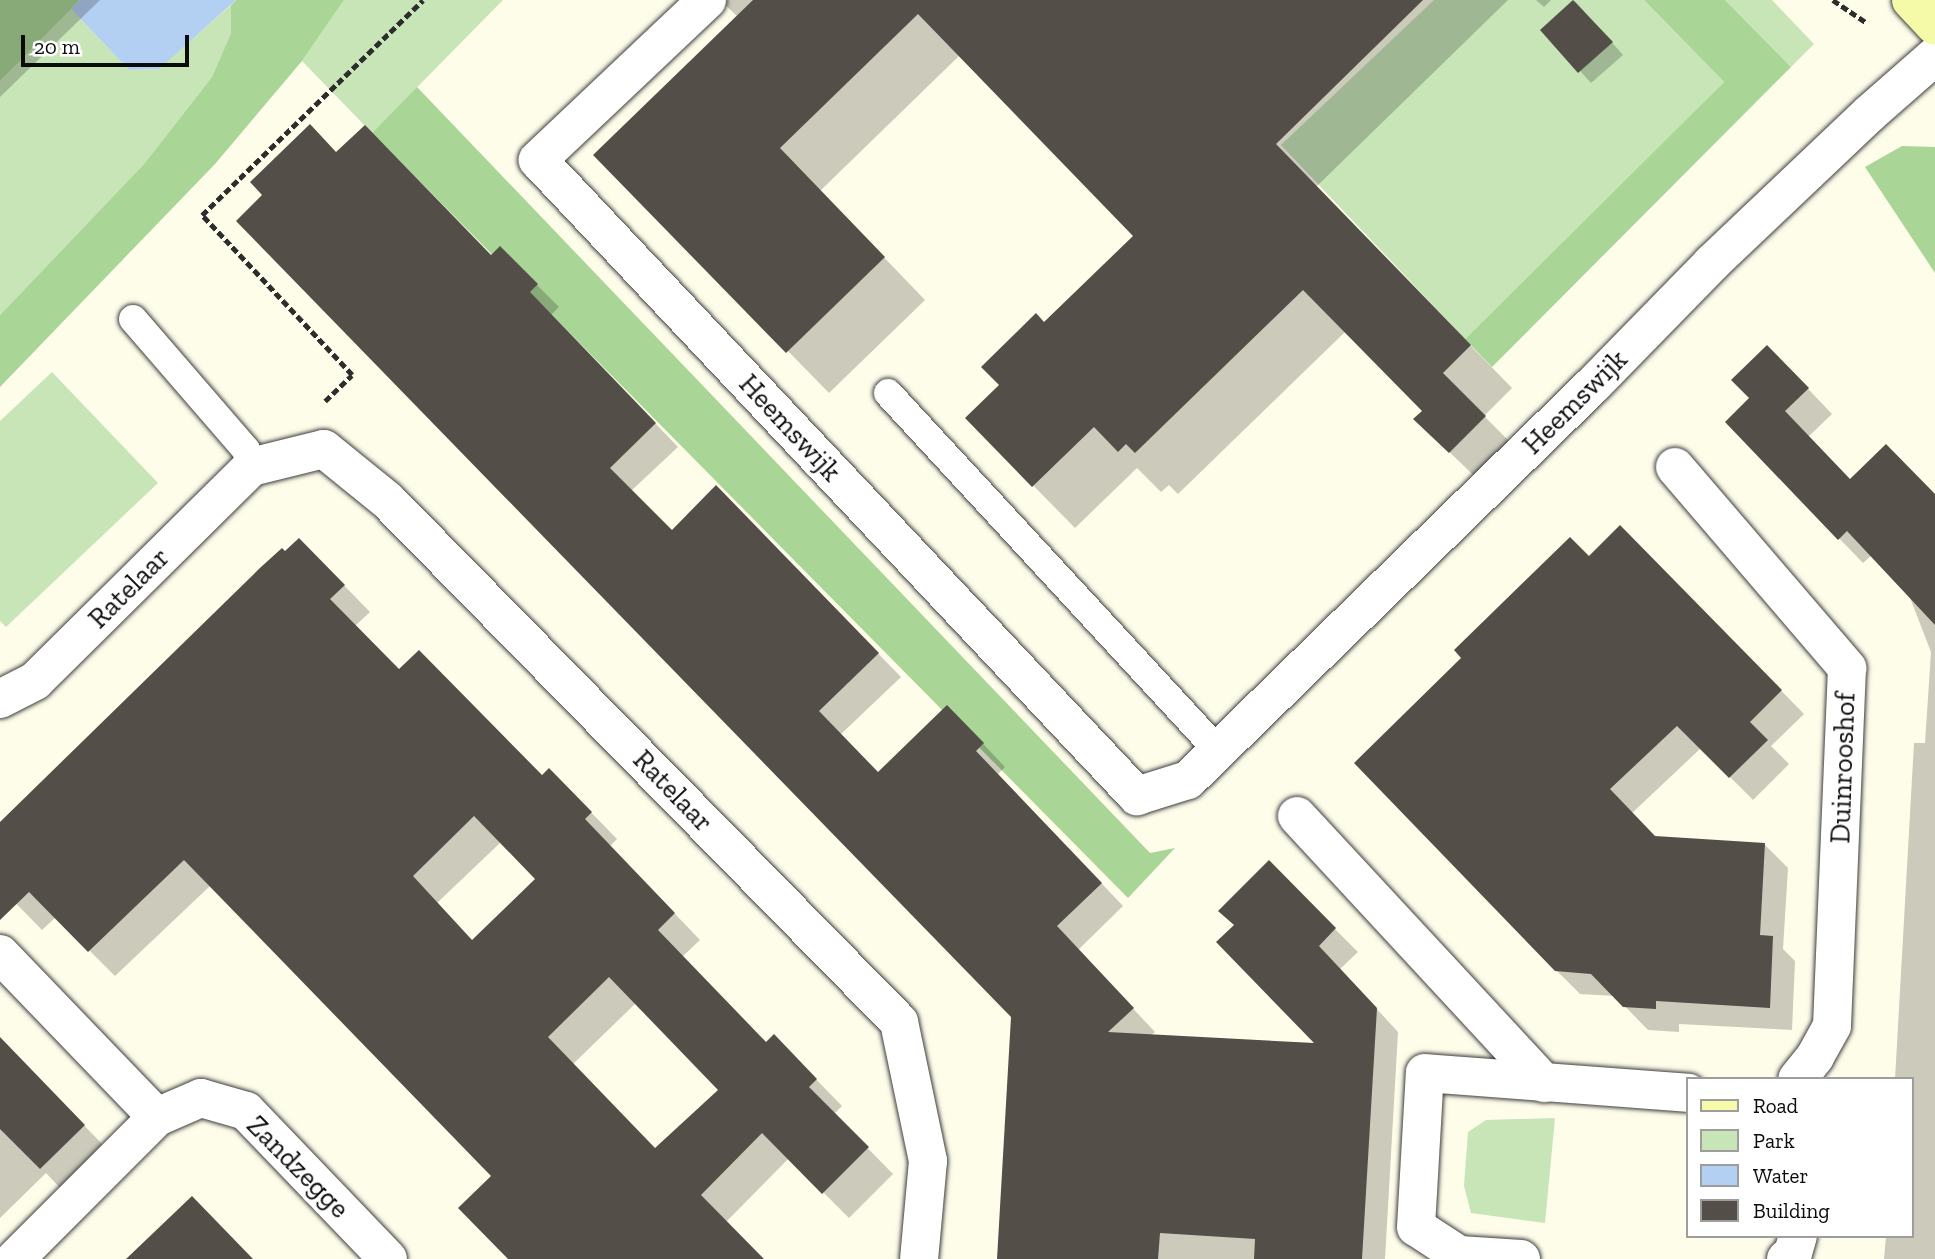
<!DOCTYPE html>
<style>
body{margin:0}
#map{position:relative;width:1935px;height:1259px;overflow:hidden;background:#fefdea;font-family:"Zilla Slab",serif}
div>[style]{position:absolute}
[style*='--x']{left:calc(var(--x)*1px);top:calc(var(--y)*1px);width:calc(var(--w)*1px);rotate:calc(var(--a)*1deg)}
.green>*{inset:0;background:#c7e5b7}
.forest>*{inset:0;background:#a9d597}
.water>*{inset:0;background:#b3cff2}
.shadow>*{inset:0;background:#0003}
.building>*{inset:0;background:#534e48}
.path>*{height:4.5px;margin-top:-2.25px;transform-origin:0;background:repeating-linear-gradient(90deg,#2d2d2d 0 7px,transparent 0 10.5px)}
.roads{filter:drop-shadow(0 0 2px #3e3e3e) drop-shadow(0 0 2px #3e3e3e)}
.lane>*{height:28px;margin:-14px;padding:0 14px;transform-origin:14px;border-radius:14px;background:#fff}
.street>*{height:38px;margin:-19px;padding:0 19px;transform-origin:19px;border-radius:19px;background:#fff}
.secondary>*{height:38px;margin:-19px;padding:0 19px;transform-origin:19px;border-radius:19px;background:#f5faa9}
span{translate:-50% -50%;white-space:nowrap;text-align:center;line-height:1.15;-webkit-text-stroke:7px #fff;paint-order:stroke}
.street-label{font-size:28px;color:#0b0b0b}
.legend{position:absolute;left:1686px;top:1077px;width:228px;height:161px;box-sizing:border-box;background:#fff;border:2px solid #9d9d9d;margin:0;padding:9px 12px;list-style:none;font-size:21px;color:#0b0b0b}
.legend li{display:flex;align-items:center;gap:14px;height:35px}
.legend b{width:35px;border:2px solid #9d9d9d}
.scale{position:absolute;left:21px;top:35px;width:168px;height:32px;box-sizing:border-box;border:4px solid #0b0b0b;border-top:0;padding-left:9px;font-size:21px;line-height:24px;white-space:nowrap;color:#0b0b0b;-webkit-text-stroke:5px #fff;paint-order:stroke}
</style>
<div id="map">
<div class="green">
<div style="clip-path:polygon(344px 0,503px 0,372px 133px,302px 61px)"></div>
<div style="clip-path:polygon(1434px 0,1644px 0,1724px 82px,1465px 339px,1281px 145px)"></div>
<div style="clip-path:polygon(1725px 0,1772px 0,1814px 44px,1791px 67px)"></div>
<div style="clip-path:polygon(231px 5px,231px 33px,212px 77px,144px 164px,0 315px,0 81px,71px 9px,129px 70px,158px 69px)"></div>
<div style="clip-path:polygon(52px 372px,158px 483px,6px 627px,0 621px,0 421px)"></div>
<div style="clip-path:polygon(1555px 1118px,1545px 1223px,1471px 1213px,1464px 1186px,1468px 1132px,1486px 1120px)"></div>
</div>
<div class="forest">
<div style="clip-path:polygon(0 0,80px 0,0 81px)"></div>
<div style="clip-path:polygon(236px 0,344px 0,302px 61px,215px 164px,0 387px,0 315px,144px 164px,212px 77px,231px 33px,231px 5px)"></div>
<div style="clip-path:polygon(1644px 0,1725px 0,1791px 67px,1492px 367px,1465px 339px,1724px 82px)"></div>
<div style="clip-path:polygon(417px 87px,1150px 853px,1175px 848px,1128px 898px,372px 133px)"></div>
<div style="clip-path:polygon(1902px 146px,1935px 147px,1935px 273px,1865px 167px)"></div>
</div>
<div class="water">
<div style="clip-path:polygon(80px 0,236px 0,159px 69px,129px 70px,71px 9px)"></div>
</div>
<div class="shadow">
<div style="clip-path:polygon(0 0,100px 0,0 97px)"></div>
<div style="clip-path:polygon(720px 0,1508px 0,1316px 187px,1512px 388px,1484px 416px,1527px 459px,1492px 493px,1415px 419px,1424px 411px,1346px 331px,1178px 494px,1169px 485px,1161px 492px,1137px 468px,1075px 528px,967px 418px,1001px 385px,1135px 236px,960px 55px,820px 191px,925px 300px,829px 393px,596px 155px,738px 17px)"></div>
<div style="clip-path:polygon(1536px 0,1551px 0,1544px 7px)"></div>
<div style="clip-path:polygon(1575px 1px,1623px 55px,1591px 83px,1543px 30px)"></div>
<div style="clip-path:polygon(337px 153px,492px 257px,500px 248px,559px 307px,551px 315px,678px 447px,631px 491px,672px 532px,738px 510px,901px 677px,840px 735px,878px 774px,970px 730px,1005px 767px,998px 774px,1123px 906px,1078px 950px,1155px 1032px,1150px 1036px,1318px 1045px,1236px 926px,1269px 863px,1358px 952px,1340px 969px,1398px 1032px,1385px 1259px,998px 1259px,1012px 1017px)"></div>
<div style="clip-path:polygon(1791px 371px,1832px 414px,1808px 437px,1850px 481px,1935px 496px,1935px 1259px,1884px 1259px,1886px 1236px,1912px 1236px,1912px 1079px,1895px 1079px,1914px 743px,1925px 743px,1931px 652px,1909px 595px,1872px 555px,1863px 563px,1727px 422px)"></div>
<div style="clip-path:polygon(1620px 527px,1804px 714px,1771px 746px,1789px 764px,1753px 800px,1701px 748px,1631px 814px,1655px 838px,1765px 845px,1788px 868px,1783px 949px,1795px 961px,1792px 1030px,1679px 1024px,1679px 1032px,1648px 1030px,1615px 996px,1580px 994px,1556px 970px,1589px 558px)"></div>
<div style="clip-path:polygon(evenodd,325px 566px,370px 612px,355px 626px,399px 672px,542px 777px,575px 796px,617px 839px,610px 846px,700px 940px,682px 957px,767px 1044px,800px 1063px,842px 1106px,834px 1114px,893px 1174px,849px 1218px,789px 1158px,726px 1222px,762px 1259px,510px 1259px,494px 1176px,211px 885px,115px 976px,56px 917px,42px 930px,0 887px,0 824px,325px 566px,501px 842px,537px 879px,473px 942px,437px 903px,501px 842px,325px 566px,636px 1003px,721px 1090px,655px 1150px,573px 1064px,636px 1003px)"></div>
<div style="clip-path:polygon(0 1039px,107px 1149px,63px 1191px,46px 1173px,0 1218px)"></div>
</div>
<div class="building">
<div style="clip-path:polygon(753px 0,1423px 0,1276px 144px,1471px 345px,1443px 373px,1486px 416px,1449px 453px,1413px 419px,1422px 411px,1303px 290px,1135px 453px,1126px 444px,1118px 452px,1094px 427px,1032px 487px,965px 418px,999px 385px,981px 367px,1036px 313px,1044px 322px,1133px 236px,918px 14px,780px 148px,885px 257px,786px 353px,593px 155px)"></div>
<div style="clip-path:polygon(1573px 0,1613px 42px,1578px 73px,1540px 30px)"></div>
<div style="clip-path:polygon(310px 124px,336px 152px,365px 125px,491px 255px,500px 246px,538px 284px,530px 292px,656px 423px,610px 468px,672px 530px,716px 485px,879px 653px,819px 711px,878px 772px,947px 705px,984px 743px,976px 751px,1102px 883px,1057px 926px,1134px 1008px,1108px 1032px,1314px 1043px,1216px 942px,1234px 925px,1218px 911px,1269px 860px,1336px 928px,1319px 946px,1377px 1008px,1362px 1259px,1254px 1259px,1255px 1239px,1160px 1233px,1158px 1259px,997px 1259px,1011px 1017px,236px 221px,262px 195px,250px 182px)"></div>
<div style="clip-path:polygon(1767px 345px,1809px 388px,1785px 411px,1850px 479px,1886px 444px,1935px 494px,1935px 625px,1847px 531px,1838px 540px,1725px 422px,1749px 398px,1731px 380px)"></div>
<div style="clip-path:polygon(1620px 525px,1782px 690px,1750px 722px,1768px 740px,1729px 778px,1677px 726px,1610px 789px,1655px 836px,1765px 843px,1760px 935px,1773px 936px,1770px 1008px,1656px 1001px,1656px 1009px,1623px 1007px,1591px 974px,1555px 971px,1354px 763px,1461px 658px,1454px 650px,1570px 537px,1589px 556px)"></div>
<div style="clip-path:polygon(evenodd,299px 538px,345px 585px,330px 599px,399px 669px,419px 650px,542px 775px,549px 768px,592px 812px,585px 819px,675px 913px,658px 930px,766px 1042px,774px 1034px,817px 1079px,809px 1087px,869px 1147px,822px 1194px,762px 1133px,701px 1195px,764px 1259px,508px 1259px,458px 1208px,491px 1176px,184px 860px,88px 952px,29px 892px,0 920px,0 822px,261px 567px,282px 548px,285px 551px,299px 538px,474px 816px,535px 879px,472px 940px,413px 876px,474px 816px,299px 538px,609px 977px,718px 1090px,655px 1148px,548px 1037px,609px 977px)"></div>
<div style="clip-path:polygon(0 1037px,85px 1125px,40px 1169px,0 1129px)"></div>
<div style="clip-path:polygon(192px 1196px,253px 1259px,126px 1259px)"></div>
</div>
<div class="path">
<div style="--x:1833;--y:0;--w:41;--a:34.1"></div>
<div style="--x:325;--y:401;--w:37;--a:-44"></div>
<div style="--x:352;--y:375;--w:219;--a:-133.2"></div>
<div style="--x:202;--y:215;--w:308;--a:-44.2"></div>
</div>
<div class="roads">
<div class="lane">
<div style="--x:133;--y:319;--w:173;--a:49.2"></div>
<div style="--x:246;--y:450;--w:18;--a:74"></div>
<div style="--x:888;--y:393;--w:487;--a:47.3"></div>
</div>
<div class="street">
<div style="--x:707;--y:0;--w:233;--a:136.6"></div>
<div style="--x:538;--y:160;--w:874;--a:46.72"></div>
<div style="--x:1137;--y:796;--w:53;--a:-17.4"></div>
<div style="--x:1188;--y:780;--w:567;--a:-44.29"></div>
<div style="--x:1594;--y:384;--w:169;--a:-45.7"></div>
<div style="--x:1712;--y:263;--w:216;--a:-43.5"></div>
<div style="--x:1869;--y:114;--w:88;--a:-41.3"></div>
<div style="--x:1675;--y:467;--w:265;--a:49.4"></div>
<div style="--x:1847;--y:668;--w:358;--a:92.4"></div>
<div style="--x:1832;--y:1026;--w:35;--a:119"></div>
<div style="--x:1815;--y:1057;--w:28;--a:129"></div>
<div style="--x:0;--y:699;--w:39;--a:-27"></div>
<div style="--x:35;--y:681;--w:304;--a:-44.7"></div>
<div style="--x:251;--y:467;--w:75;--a:-13.9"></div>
<div style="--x:324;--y:449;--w:81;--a:39"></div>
<div style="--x:387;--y:500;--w:731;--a:45.55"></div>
<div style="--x:899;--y:1022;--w:142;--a:78.2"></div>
<div style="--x:928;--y:1161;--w:98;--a:95.2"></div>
<div style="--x:1297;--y:816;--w:364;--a:47.2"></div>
<div style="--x:0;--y:954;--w:226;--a:46.1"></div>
<div style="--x:15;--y:1259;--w:201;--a:-45"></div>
<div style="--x:157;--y:1117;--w:48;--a:-23.4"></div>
<div style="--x:201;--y:1098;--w:47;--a:16.1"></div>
<div style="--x:246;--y:1111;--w:205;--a:46.2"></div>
<div style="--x:1521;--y:1259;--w:62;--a:-176.3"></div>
<div style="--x:1459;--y:1255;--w:51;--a:-146.9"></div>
<div style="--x:1416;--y:1227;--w:154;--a:-86.7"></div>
<div style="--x:1425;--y:1073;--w:264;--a:4.3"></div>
<div style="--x:1786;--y:1259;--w:9;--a:-41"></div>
<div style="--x:1793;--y:1253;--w:18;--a:-74"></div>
</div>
<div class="secondary">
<div style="--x:1911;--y:0;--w:35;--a:47"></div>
</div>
</div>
<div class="street-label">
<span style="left:1575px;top:402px;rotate:-45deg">Heemswijk</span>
<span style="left:790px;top:428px;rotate:47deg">Heemswijk</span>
<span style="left:129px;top:588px;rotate:-45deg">Ratelaar</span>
<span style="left:1843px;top:768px;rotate:-88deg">Duinrooshof</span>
<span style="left:673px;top:791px;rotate:46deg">Ratelaar</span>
<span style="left:298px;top:1167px;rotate:45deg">Zandzegge</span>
</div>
<ul class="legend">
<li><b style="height:9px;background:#f5faa9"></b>Road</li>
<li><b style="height:19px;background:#c7e5b7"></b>Park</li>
<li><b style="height:19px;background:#b3cff2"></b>Water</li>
<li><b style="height:19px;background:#534e48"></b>Building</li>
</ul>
<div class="scale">20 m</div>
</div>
